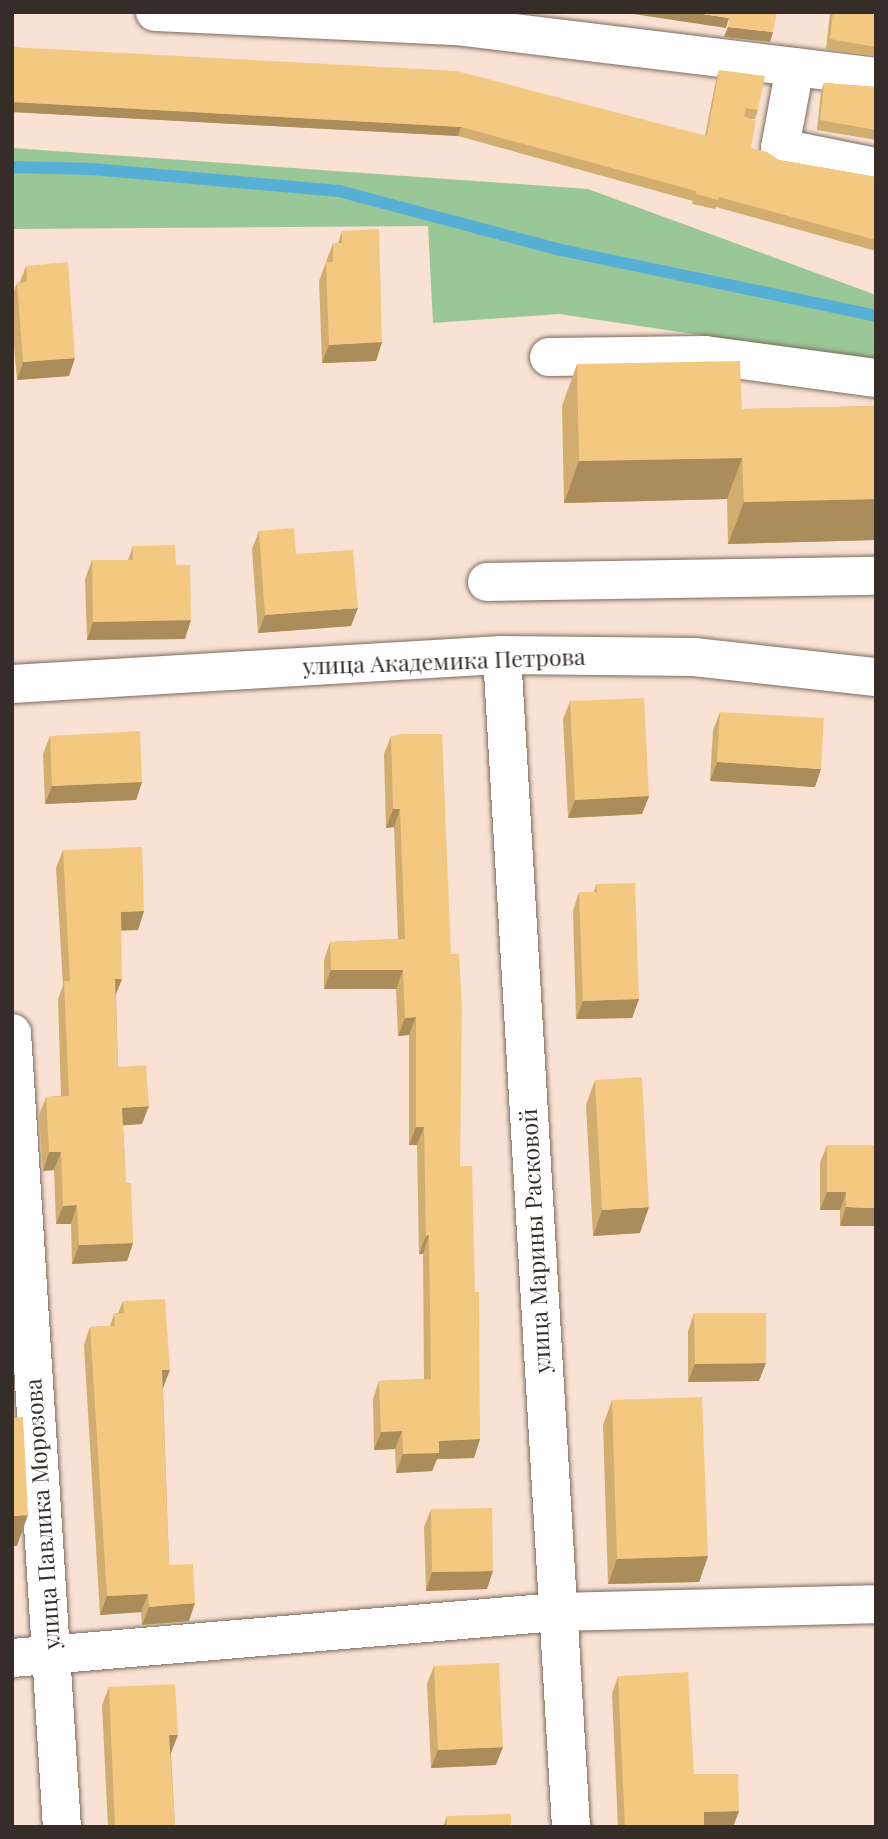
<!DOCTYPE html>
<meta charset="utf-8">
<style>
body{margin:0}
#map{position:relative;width:888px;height:1839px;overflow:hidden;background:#f9e2d4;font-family:"Playfair Display",serif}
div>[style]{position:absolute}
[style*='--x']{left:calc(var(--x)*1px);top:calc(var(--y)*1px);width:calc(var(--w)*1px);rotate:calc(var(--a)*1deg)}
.green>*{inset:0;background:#9ac798}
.stream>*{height:12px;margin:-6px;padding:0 6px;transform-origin:6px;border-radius:6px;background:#56afd4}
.roads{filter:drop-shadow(0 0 2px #7d695d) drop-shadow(0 0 2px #7d695d)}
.minor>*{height:38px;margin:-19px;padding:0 19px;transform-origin:19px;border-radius:19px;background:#fff}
.wall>*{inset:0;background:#d1ad70}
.shaded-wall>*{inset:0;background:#aa8d5b}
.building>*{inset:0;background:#f3c982}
span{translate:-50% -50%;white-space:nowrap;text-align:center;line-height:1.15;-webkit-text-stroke:5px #fff;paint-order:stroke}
.street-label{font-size:23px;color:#362d28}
.frame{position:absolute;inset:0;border:14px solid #362d28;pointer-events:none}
</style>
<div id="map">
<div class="green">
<div style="clip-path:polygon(12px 148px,588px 189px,876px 295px,876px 361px,559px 314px,433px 323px,428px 226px,12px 229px)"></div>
</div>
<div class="stream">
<div style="--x:12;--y:167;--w:80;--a:1.4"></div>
<div style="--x:92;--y:169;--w:248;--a:5.1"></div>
<div style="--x:339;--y:191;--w:230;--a:14.9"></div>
<div style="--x:561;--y:250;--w:322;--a:11.8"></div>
</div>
<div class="roads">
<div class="minor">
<div style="--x:155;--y:12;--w:301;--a:2.7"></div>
<div style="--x:456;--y:26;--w:423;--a:6.9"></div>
<div style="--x:795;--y:67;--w:82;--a:100.5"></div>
<div style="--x:780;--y:148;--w:98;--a:11.2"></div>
<div style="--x:549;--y:357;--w:156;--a:-0.7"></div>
<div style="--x:705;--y:355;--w:173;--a:7.7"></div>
<div style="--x:487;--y:582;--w:389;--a:-0.9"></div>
<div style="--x:502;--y:655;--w:1174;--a:86.63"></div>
<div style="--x:12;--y:684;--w:491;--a:-3.4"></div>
<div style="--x:502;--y:655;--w:192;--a:0.6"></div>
<div style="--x:694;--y:657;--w:183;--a:6.3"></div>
<div style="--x:12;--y:1033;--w:796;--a:86.4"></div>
<div style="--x:12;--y:1658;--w:546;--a:-4.83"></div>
<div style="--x:556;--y:1612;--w:320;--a:-1.4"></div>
</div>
</div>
<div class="wall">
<div style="clip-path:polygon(830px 12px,876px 12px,876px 57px,826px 49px)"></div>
<div style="clip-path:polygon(12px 47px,705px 136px,716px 80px,719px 70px,758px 110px,755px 119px,751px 119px,751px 148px,779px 160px,876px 177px,876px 251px,716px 207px,715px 209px,692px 204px,693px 201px,458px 136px,12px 112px)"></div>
<div style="clip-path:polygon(824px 83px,876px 87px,876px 140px,817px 130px,821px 92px)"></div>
<div style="clip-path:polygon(342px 231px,382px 342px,376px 361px,322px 363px,319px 281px,333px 243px,338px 243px)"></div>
<div style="clip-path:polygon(26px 266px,69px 376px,17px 380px,12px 323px,12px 296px,17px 283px,20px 282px)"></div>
<div style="clip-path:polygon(577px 364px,742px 409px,876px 406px,876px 540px,728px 544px,727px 499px,564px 503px,562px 406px)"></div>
<div style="clip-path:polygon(259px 531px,296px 554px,351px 626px,258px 633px,252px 549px)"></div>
<div style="clip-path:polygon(133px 546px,176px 565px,185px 639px,87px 640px,85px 579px,92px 560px,128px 560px)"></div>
<div style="clip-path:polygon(570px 701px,649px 796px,642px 814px,568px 818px,563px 719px)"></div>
<div style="clip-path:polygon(720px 712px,815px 787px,710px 781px,713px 730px)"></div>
<div style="clip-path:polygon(50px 736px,142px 782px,136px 800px,45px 804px,43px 754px)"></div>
<div style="clip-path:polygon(391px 736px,460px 1166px,475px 1292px,480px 1439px,474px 1458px,437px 1459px,432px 1471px,396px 1473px,395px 1449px,374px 1450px,373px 1399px,379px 1381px,424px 1379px,423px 1254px,419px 1254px,417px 1145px,409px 1145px,409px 1035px,398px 1036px,396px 989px,324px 989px,324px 960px,330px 942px,398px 939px,394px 827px,386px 828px,384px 754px)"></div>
<div style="clip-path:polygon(63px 850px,144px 911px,138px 930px,121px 930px,116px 996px,118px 1067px,142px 1124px,123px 1125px,126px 1183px,133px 1243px,127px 1261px,72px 1264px,71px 1224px,56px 1224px,54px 1170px,43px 1171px,39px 1115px,46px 1097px,61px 1096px,58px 999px,63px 985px,56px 868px)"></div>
<div style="clip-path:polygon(596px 884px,639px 999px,632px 1018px,576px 1019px,573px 911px,579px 892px,594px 892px)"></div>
<div style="clip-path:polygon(595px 1080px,640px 1233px,593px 1236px,586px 1105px)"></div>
<div style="clip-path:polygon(827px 1145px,876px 1145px,840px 1226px,840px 1210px,820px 1210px,820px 1163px)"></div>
<div style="clip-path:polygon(123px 1301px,163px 1388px,169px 1565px,189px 1621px,142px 1625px,141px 1612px,100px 1615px,84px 1345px,90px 1327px,110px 1326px,114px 1314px,118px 1313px)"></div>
<div style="clip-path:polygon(694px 1313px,759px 1381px,688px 1382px,688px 1331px)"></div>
<div style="clip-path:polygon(612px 1400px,708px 1556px,699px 1582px,608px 1584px,603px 1425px)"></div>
<div style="clip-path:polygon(431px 1509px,487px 1589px,426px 1591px,424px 1527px)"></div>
<div style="clip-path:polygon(434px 1666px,496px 1765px,431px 1768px,427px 1684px)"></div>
<div style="clip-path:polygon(618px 1676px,694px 1774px,739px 1811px,733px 1827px,618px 1827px,612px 1694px)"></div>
<div style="clip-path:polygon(109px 1687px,171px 1753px,175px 1827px,108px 1827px,102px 1705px)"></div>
<div style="clip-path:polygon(447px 1816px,511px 1827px,443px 1827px)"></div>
</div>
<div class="shaded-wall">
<div style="clip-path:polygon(620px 12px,690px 12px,729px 18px,726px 28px)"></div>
<div style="clip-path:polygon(728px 27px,773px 32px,770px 42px,724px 37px)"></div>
<div style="clip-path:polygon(12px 102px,461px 127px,458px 136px,12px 112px)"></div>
<div style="clip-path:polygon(382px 342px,376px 361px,322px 363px,329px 345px)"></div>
<div style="clip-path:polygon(75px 358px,69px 376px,17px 380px,23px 362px)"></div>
<div style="clip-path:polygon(742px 458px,727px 499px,564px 503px,579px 461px)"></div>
<div style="clip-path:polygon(876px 499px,876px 540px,728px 544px,744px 502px)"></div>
<div style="clip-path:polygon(358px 608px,351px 626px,258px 633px,265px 615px)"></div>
<div style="clip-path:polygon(191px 620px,185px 639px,87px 640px,93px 622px)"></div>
<div style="clip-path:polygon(717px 762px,821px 769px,815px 787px,710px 781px)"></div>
<div style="clip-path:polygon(142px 782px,136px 800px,45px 804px,52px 786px)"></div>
<div style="clip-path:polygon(649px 796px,642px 814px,568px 818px,575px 800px)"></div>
<div style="clip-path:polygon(393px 809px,400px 809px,394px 827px,386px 828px)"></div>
<div style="clip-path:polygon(144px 911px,138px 930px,114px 931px,121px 912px)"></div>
<div style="clip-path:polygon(331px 970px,403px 970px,396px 989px,324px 989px)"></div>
<div style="clip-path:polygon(115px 979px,122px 979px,115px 997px)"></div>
<div style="clip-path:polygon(639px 999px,632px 1018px,576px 1019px,583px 1001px)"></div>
<div style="clip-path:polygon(416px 1017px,409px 1035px,398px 1036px,405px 1018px)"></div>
<div style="clip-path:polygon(149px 1106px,142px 1124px,115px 1126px,122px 1108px)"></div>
<div style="clip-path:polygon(416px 1127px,424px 1127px,417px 1145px,409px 1145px)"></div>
<div style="clip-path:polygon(49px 1152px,61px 1152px,54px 1170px,43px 1171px)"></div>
<div style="clip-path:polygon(827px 1192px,846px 1192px,840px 1210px,820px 1210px)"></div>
<div style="clip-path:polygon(77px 1205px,71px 1224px,56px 1224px,63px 1206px)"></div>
<div style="clip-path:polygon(649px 1207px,640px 1233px,593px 1236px,602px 1210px)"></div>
<div style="clip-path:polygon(846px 1207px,876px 1208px,876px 1226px,840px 1226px)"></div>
<div style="clip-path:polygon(429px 1235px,423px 1254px,419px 1254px,426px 1236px)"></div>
<div style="clip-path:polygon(133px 1243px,127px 1261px,72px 1264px,79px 1245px)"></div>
<div style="clip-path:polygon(766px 1363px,759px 1381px,688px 1382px,695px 1364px)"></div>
<div style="clip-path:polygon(162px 1370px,170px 1370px,163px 1388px,155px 1389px)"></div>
<div style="clip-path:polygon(402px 1431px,395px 1449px,374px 1450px,381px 1432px)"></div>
<div style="clip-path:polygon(480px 1439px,474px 1458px,437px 1459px,432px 1471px,396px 1473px,403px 1454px,439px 1441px)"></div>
<div style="clip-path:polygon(28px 1515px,17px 1546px,12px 1546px,12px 1516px)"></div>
<div style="clip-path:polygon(708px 1556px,699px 1582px,608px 1584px,617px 1559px)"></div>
<div style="clip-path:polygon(493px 1571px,487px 1589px,426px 1591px,432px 1572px)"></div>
<div style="clip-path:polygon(148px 1594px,141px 1612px,100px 1615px,107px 1596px)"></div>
<div style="clip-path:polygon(195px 1603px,189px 1621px,142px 1625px,149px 1607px)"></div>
<div style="clip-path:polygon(169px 1735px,178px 1735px,171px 1753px,163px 1754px)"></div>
<div style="clip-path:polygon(503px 1747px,496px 1765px,431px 1768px,438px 1750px)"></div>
<div style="clip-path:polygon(739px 1811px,733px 1827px,698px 1827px,704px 1812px)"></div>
</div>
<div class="building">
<div style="clip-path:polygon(690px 12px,777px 12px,773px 32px,728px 27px,729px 18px)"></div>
<div style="clip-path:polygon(833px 12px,876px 12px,876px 47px,830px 39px)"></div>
<div style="clip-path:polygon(12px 47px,457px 71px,707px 136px,719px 70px,765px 76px,758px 110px,746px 108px,744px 116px,756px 121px,751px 148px,767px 152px,779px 160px,876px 177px,876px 240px,719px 197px,718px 200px,696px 194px,696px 191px,461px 127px,12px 102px)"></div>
<div style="clip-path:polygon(824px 83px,876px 87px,876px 130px,820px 120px)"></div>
<div style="clip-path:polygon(379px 229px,382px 342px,329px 345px,326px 262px,333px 262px,333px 243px,342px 243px,342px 231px)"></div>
<div style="clip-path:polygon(68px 262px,75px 358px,23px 362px,17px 283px,27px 282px,26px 266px)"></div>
<div style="clip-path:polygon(740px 361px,742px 409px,876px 406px,876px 499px,744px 502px,742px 458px,579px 461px,577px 364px)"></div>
<div style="clip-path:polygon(294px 528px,296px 554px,353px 550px,358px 608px,265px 615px,259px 531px)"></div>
<div style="clip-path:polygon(175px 545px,176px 565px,190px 565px,191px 620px,93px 622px,92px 560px,133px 560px,133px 546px)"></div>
<div style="clip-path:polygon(644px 698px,649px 796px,575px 800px,570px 701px)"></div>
<div style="clip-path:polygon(720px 712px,824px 718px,821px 769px,717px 762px)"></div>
<div style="clip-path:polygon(140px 731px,142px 782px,52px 786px,50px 736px)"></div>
<div style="clip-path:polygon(401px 734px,442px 734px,451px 954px,459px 954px,462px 1008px,460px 1166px,472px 1166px,475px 1292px,479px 1292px,480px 1439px,439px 1441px,439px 1453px,403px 1454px,402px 1431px,381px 1432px,379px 1381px,431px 1379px,429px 1235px,426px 1236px,424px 1127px,416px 1127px,416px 1017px,405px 1018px,403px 970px,331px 970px,330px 942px,405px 939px,400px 809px,393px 809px,391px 736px)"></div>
<div style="clip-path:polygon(142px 847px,144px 911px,121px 912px,122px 979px,115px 979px,118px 1067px,146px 1065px,149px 1106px,122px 1108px,126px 1183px,131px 1183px,133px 1243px,79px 1245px,77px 1205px,63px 1206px,61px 1152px,49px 1152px,46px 1097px,69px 1096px,64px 981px,70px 981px,63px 850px)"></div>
<div style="clip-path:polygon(635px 883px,639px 999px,583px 1001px,579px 892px,597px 892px,596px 884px)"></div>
<div style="clip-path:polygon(642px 1077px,649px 1207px,602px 1210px,595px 1080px)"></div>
<div style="clip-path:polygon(827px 1145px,876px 1145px,876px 1208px,846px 1207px,846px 1192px,827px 1192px)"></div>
<div style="clip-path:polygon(165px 1299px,170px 1370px,162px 1370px,169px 1565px,193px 1564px,195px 1603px,149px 1607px,148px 1594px,107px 1596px,90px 1327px,115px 1326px,114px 1314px,124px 1313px,123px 1301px)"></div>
<div style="clip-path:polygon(694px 1313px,766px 1313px,766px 1363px,695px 1364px)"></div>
<div style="clip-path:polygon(702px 1397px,708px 1556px,617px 1559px,612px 1400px)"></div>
<div style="clip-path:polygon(23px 1417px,28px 1515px,12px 1516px,12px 1418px)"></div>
<div style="clip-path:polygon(492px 1508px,493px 1571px,432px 1572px,431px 1509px)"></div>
<div style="clip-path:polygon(499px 1663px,503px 1747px,438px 1750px,434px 1666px)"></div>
<div style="clip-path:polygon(688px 1672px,694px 1774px,738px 1774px,739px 1811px,704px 1812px,704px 1827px,625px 1827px,618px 1676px)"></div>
<div style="clip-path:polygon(175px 1684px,178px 1735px,169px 1735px,175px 1827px,115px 1827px,109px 1687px)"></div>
<div style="clip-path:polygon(511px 1814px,511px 1827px,447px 1827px,447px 1816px)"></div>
</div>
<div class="street-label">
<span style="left:444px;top:661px;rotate:-2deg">улица Академика Петрова</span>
<span style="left:535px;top:1241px;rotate:-93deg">улица Марины Расковой</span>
<span style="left:42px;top:1514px;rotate:-94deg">улица Павлика Морозова</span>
</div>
<div class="frame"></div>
</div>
